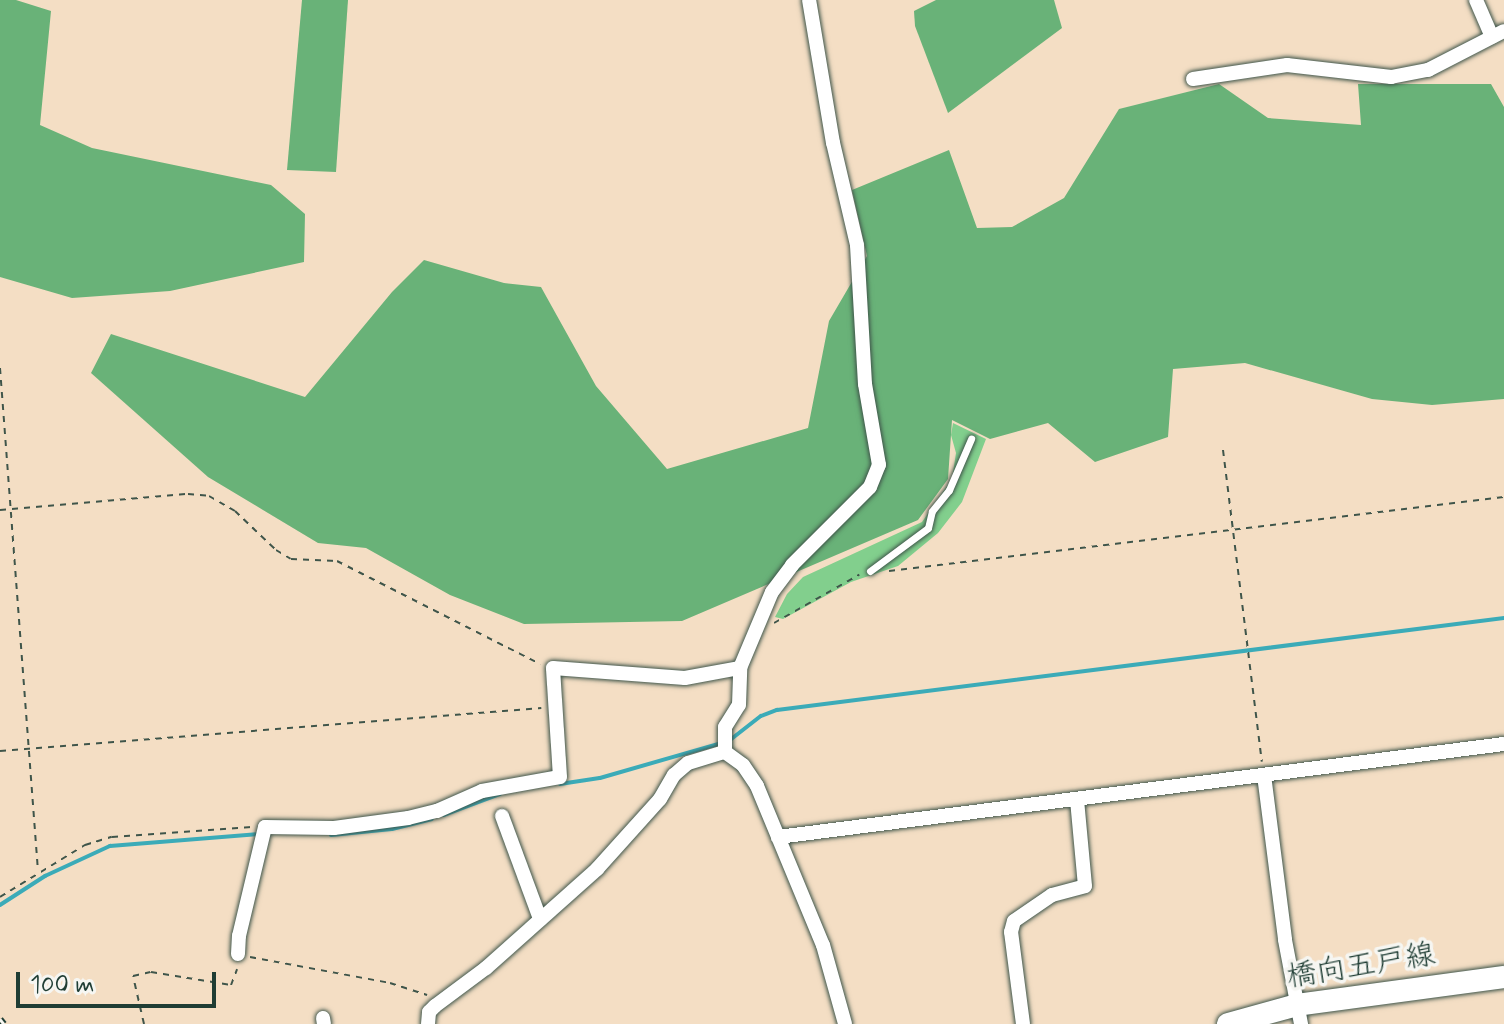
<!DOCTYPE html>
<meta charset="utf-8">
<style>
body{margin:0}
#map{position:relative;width:1504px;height:1024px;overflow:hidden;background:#f4dec4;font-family:Mynerve,"Klee One",sans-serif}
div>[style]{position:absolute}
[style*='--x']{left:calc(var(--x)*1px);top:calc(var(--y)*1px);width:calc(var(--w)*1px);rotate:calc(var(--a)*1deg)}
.green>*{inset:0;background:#82cf8d}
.forest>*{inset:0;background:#69b278}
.stream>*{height:4px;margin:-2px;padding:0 2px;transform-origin:2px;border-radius:2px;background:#3babb8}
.path>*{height:2px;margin-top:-1px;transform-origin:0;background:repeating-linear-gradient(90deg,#3f554a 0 6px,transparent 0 12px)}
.roads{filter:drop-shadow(0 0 2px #3f554a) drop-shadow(0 0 2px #3f554a)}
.lane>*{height:7px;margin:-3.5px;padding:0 3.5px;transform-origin:3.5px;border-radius:3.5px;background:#fff}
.street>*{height:14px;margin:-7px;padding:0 7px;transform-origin:7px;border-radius:7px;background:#fff}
.primary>*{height:22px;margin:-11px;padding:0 11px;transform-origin:11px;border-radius:11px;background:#fff}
.rail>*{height:7px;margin-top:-3.5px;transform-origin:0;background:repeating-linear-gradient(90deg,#f6f6f2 0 12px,#1f3d34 0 24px);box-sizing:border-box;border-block:2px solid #1f3d34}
span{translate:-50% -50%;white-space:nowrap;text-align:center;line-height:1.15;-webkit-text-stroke:7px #f6f6f2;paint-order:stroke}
.street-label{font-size:30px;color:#1f3d34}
.scale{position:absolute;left:16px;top:972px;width:200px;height:36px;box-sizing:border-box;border:4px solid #1f3d34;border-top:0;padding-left:10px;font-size:24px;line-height:28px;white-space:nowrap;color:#1f3d34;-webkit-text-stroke:6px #f6f6f2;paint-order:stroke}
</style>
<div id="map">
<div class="green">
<div style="clip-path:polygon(953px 423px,986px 439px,962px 502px,938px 533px,898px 566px,851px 582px,783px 619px,775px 617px,787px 594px,803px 577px,922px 522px,952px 479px,956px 453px,951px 435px)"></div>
</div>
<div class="forest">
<div style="clip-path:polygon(0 0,16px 0,51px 11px,40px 125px,92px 148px,271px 185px,305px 214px,304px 262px,170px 291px,72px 298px,0 277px)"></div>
<div style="clip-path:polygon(302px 0,348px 0,336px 172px,287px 170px)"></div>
<div style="clip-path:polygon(936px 0,1054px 0,1062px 28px,948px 113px,915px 26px,914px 11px)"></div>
<div style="clip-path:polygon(1219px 84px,1268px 118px,1361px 125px,1358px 84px,1491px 84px,1504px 107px,1504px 399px,1432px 405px,1372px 399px,1245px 363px,1173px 369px,1168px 437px,1095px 462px,1048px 423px,990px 439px,952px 420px,948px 479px,918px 520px,682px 621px,524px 624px,450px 595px,366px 548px,318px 543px,208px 477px,91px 373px,111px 334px,305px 397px,392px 292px,424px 260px,504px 283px,541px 287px,596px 386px,667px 469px,808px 428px,829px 321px,867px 256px,852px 190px,949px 150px,977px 228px,1012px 227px,1064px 198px,1119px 109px)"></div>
</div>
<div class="stream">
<div style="--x:730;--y:740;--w:39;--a:-38"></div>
<div style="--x:761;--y:716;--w:17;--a:-21"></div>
<div style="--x:777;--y:710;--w:733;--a:-7.21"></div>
<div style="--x:560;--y:784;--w:40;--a:-8.5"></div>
<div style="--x:600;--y:778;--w:126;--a:-16.1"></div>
<div style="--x:444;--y:815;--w:60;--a:-20.6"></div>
<div style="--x:331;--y:835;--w:61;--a:-5.6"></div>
<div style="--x:392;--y:829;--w:41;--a:-14"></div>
<div style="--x:0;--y:905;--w:54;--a:-32.8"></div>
<div style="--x:45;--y:876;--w:72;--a:-24.8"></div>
<div style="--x:110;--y:846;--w:148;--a:-4.6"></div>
</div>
<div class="path">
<div style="--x:0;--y:368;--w:504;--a:85.68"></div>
<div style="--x:1223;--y:450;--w:314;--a:82.9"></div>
<div style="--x:0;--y:510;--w:189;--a:-4.9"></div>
<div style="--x:188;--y:494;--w:21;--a:5"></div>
<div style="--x:209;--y:496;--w:30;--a:30"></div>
<div style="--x:235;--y:511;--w:57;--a:43.6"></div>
<div style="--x:276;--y:550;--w:17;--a:31"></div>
<div style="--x:291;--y:559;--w:46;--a:2.5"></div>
<div style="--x:337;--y:561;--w:228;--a:26.9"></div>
<div style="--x:889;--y:571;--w:619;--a:-6.86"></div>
<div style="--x:774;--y:623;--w:98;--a:-29.5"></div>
<div style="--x:0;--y:751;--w:543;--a:-4.54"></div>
<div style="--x:0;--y:897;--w:100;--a:-31.5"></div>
<div style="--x:85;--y:845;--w:28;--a:-17"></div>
<div style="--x:112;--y:837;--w:140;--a:-4.1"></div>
<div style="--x:250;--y:957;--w:142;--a:10.5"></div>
<div style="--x:390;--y:983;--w:39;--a:18"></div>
<div style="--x:144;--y:1024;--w:49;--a:-102.9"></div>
<div style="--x:133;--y:976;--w:18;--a:-13"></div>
<div style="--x:151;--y:972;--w:81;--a:9.2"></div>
<div style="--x:231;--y:985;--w:17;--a:-69"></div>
</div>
<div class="roads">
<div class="lane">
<div style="--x:870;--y:571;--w:72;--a:-36.6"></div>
<div style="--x:928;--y:528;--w:17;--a:-77"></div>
<div style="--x:932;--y:511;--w:27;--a:-51"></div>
<div style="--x:949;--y:490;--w:56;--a:-66.7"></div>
</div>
<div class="street">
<div style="--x:1476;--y:0;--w:40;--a:66.6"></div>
<div style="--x:1193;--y:79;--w:95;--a:-8.5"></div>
<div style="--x:1287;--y:65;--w:105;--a:6.6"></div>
<div style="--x:1391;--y:77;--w:38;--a:-11"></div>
<div style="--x:1428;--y:70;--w:85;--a:-27.2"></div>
<div style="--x:725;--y:752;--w:25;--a:-90"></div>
<div style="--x:725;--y:727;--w:26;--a:-58"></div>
<div style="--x:739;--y:705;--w:37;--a:-88"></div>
<div style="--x:740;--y:668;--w:82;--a:-67.2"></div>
<div style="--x:772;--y:592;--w:34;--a:-53"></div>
<div style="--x:792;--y:565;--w:110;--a:-45"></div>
<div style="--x:870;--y:487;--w:24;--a:-68"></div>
<div style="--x:879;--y:465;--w:82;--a:-99.8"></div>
<div style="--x:865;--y:384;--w:139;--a:-93.3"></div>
<div style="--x:857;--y:245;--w:105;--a:-103.2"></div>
<div style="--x:833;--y:143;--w:145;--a:-99.5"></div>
<div style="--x:725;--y:752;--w:22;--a:36"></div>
<div style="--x:743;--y:765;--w:25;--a:56"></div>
<div style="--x:757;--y:786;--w:172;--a:67.5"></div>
<div style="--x:823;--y:945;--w:82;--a:74.4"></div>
<div style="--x:1264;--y:775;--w:166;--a:82.7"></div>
<div style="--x:1285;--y:940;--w:86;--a:79.2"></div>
<div style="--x:502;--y:816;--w:110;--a:69.7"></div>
<div style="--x:778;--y:837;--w:732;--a:-7.3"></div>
<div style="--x:238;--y:954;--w:18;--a:-87"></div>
<div style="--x:239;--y:936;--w:112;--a:-76.6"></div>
<div style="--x:265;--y:827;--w:69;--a:0.8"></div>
<div style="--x:334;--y:828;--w:75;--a:-7.7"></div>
<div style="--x:408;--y:818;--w:30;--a:-14"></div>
<div style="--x:437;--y:811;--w:49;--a:-24"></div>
<div style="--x:482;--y:791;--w:79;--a:-10.2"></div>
<div style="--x:560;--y:777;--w:109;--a:-93.7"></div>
<div style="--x:553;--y:668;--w:132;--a:4.3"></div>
<div style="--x:685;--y:678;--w:56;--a:-10.3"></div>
<div style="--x:323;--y:1018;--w:6;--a:81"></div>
<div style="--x:428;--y:1024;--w:12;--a:-85"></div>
<div style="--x:429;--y:1012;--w:8;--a:-45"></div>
<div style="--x:435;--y:1006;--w:64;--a:-36.7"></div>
<div style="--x:486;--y:968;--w:149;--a:-41.7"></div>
<div style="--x:597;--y:869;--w:94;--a:-48"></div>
<div style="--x:660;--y:799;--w:28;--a:-60"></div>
<div style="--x:674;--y:775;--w:18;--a:-41"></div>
<div style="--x:688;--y:763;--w:39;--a:-17"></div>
<div style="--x:1023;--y:1024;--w:93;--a:-97.4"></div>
<div style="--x:1011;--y:932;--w:11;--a:-75"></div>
<div style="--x:1014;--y:921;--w:46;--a:-34.4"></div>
<div style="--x:1052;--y:895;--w:34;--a:-15"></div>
<div style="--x:1085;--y:886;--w:87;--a:-95.3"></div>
</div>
<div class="primary">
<div style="--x:1228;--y:1024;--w:72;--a:-15.4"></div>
<div style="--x:1297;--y:1005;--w:209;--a:-7.7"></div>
</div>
</div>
<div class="rail">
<div style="--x:0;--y:1019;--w:6;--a:51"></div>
</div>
<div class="street-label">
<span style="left:1361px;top:967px;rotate:-9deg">橋向五戸線</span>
</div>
<div class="scale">100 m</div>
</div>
